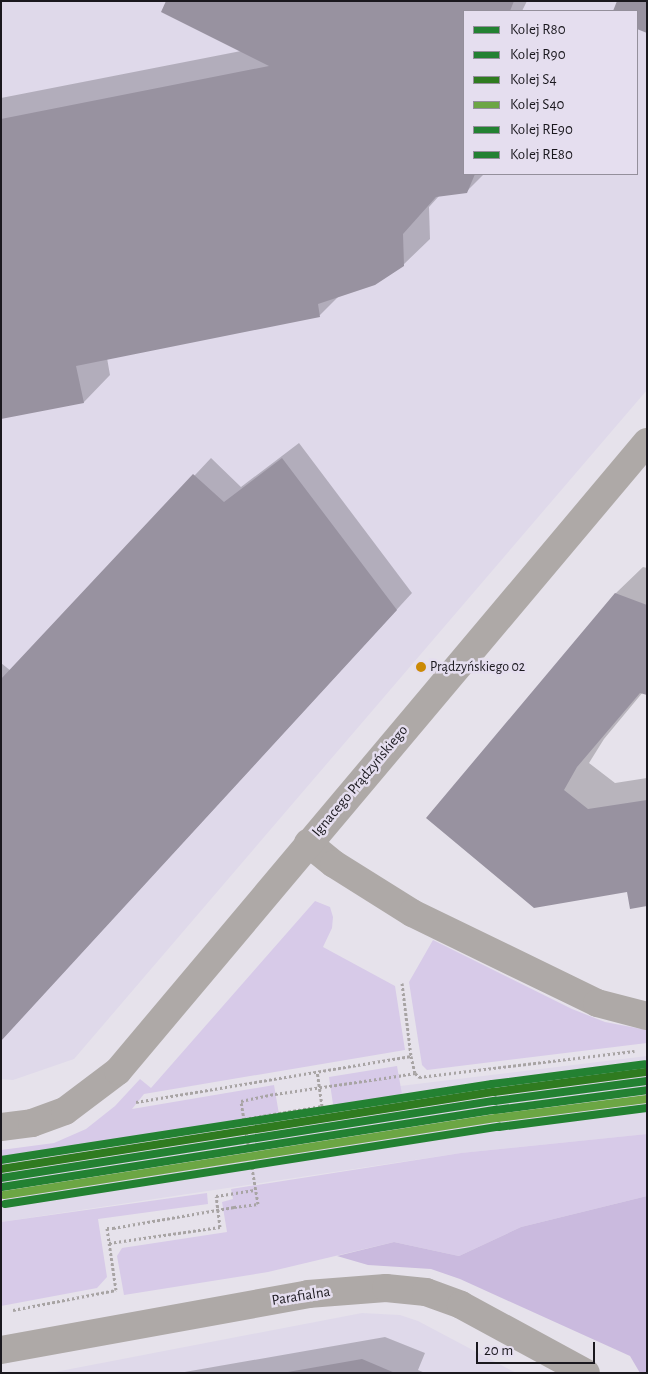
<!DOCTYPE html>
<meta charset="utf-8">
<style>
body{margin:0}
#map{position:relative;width:648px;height:1374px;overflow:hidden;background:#e6e2eb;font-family:"Alegreya Sans",sans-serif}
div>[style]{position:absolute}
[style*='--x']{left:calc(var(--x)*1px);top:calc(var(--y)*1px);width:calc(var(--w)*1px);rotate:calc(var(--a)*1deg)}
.built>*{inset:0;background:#dfd9ea}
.green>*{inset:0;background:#d7cae8}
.forest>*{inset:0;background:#cabade}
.shadow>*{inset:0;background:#0003}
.building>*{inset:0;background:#9892a0}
.path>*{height:3px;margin-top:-1.5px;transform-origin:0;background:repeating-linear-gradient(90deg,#a8a4a4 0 2.5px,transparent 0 5px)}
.minor>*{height:28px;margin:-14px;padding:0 14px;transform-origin:14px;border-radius:14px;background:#aea9a7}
.path-bridge>*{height:3px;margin-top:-1.5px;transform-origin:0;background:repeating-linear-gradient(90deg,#a8a4a4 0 2.5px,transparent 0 5px)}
.rail-1>*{height:8px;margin:-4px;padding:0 4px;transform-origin:4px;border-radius:4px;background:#238132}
.rail-2>*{height:8px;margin:-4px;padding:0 4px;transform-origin:4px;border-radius:4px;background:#238132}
.rail-3>*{height:8px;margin:-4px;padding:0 4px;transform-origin:4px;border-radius:4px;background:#2f7b20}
.rail-4>*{height:8px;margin:-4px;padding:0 4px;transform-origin:4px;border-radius:4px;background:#6ca644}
.rail-5>*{height:8px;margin:-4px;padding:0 4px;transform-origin:4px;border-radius:4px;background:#238132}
.rail-6>*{height:8px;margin:-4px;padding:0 4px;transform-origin:4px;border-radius:4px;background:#238132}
.dots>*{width:14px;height:14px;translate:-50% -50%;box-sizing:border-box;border:2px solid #e5deef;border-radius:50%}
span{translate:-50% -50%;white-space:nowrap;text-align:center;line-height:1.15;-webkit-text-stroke:5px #e5deef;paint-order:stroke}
.bus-label{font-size:14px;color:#1a181e}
.left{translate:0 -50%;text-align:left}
.street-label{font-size:15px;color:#1a181e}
.frame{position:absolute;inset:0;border:2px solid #1a181e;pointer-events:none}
.legend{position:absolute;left:463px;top:10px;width:175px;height:165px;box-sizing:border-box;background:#e5deef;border:1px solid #948f9b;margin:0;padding:6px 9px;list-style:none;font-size:15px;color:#1a181e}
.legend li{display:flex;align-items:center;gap:10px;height:25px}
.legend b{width:25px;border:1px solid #948f9b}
.scale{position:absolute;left:476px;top:1342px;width:119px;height:22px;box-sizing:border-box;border:2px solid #1a181e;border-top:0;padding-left:6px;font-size:15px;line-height:18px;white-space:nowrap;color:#1a181e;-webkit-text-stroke:4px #e5deef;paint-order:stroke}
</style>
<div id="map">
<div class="built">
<div style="clip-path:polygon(evenodd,1px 1px,647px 1px,647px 390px,74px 1059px,13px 1080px,1px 1079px,1px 1px,464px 11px,637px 11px,637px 174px,464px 174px,464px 11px)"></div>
<div style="clip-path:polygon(647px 1056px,647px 1134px,461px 1153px,1px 1222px,1px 1162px,402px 1100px,400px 1086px)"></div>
<div style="clip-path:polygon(362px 1313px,400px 1315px,418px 1321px,516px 1373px,55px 1372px)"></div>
</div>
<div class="green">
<div style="clip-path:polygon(315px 901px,330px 907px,333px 917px,332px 928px,323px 947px,395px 986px,405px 1050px,144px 1094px,132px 1109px,274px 1085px,280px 1120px,1px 1162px,1px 1150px,54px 1143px,86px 1129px,115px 1106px,140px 1079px,151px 1088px)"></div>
<div style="clip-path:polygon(433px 940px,572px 1009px,605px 1022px,647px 1030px,647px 1043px,427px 1070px,422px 1065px,409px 982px)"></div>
<div style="clip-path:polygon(397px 1066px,403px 1100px,334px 1111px,329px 1077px)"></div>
<div style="clip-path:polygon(647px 1134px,647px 1196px,521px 1227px,459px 1256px,394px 1242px,268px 1272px,124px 1295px,117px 1256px,122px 1248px,227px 1232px,222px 1202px,233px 1199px,231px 1189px,461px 1153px)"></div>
<div style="clip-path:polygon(207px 1193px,208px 1204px,98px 1219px,107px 1277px,97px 1288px,1px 1306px,1px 1222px)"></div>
</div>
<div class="forest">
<div style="clip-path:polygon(647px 1196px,647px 1373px,640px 1373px,630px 1356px,460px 1279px,431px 1269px,368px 1265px,337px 1256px,394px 1242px,459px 1256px,521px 1227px)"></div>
</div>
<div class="shadow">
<div style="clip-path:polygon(168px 1px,527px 1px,522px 11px,464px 11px,464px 174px,484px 174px,466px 192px,439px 196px,429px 207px,430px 239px,403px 265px,340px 295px,320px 315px,107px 358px,110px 375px,84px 402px,1px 418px,1px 98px,241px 51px)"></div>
<div style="clip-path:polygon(299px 443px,412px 593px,1px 1040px,1px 663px,11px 671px,211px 458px,241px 487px)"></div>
<div style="clip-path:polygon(643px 567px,647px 568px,647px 694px,643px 692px,604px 739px,589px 763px,615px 783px,647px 778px,647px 905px,628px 891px,428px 818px,616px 593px)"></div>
<div style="clip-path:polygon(385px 1337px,425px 1353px,418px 1370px,425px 1373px,179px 1373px)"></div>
</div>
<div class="building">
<div style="clip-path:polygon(166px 1px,514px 1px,510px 11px,464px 11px,464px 174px,475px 174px,467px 193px,436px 197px,403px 234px,404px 266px,375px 285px,318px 304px,320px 317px,76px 366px,84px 403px,1px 419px,1px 119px,269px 66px,161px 12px)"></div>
<div style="clip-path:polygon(617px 1px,647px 1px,647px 33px,637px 29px,637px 11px,613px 11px)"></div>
<div style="clip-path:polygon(282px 458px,397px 610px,1px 1041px,1px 679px,193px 474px,224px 502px)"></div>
<div style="clip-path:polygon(615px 593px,647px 605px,647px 695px,640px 693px,577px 767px,564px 790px,588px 809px,647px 800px,647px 906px,630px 909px,627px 892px,534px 908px,426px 818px)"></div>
<div style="clip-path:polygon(362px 1359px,395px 1373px,288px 1373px,288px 1372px)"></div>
</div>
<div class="path">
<div style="--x:402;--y:983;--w:74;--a:83"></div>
<div style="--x:403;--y:1075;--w:12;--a:-9"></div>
<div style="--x:415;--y:1073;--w:6;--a:45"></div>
<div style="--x:419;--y:1077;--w:217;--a:-6.9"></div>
<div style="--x:136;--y:1102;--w:279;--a:-9.5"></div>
<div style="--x:411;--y:1056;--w:17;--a:77"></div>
<div style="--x:244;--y:1119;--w:79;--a:-9.5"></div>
<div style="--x:322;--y:1106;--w:34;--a:-98"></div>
<div style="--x:234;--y:1207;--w:24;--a:-7"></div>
<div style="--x:258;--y:1204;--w:104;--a:-99.4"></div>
<div style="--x:241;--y:1101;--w:35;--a:-12"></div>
<div style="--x:109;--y:1243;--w:112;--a:-8.2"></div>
<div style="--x:220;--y:1227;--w:31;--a:-97"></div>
<div style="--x:216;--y:1196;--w:39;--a:-9"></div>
<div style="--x:13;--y:1310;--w:105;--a:-11"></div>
<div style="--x:116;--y:1290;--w:63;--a:-98.3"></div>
<div style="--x:107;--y:1228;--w:6;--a:0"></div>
</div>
<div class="minor">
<div style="--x:308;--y:843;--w:33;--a:39"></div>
<div style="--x:334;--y:864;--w:92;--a:32.1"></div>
<div style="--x:412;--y:913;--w:206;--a:25.9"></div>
<div style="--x:597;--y:1003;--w:52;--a:14.6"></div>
<div style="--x:1;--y:1127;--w:31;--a:-7"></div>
<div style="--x:32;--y:1123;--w:35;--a:-20"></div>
<div style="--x:65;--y:1111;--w:66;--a:-37"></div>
<div style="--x:118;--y:1071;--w:822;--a:-49.94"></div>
<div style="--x:1;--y:1350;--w:312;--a:-10.3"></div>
<div style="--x:308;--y:1294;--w:78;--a:-4.4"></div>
<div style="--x:386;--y:1288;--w:40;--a:5.7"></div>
<div style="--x:426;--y:1292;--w:37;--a:20"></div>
<div style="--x:461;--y:1305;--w:142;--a:28.5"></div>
</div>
<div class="path-bridge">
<div style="--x:275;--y:1094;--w:129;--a:-8.4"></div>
<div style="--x:113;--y:1228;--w:123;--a:-9.8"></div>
</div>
<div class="rail-1">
<div style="--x:1;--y:1178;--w:500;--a:-8.9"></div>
<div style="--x:495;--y:1101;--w:153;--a:-7.5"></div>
</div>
<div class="rail-2">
<div style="--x:2;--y:1187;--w:500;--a:-8.9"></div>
<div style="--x:496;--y:1110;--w:152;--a:-7.5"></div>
</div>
<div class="rail-3">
<div style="--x:1;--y:1169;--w:499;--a:-8.9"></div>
<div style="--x:494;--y:1092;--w:153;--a:-7.5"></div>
</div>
<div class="rail-4">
<div style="--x:4;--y:1195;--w:499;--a:-8.9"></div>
<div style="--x:497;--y:1118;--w:151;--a:-7.2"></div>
</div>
<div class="rail-5">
<div style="--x:1;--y:1160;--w:497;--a:-8.8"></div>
<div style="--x:492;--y:1084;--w:154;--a:-7.4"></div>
</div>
<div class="rail-6">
<div style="--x:5;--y:1204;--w:500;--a:-8.9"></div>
<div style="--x:499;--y:1127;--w:149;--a:-7.3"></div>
</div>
<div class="dots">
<div style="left:421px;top:667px;background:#cb8a06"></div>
</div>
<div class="bus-label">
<span class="left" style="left:430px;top:667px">Prądzyńskiego 02</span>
</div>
<div class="street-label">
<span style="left:360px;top:781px;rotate:-50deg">Ignacego Prądzyńskiego</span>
<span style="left:301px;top:1296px;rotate:-9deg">Parafialna</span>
</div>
<div class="frame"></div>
<ul class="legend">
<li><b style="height:6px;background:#238132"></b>Kolej R80</li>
<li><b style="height:6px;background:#238132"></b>Kolej R90</li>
<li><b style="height:6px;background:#2f7b20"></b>Kolej S4</li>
<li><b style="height:6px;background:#6ca644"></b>Kolej S40</li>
<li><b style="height:6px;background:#238132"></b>Kolej RE90</li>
<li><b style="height:6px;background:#238132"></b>Kolej RE80</li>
</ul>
<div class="scale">20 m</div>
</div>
